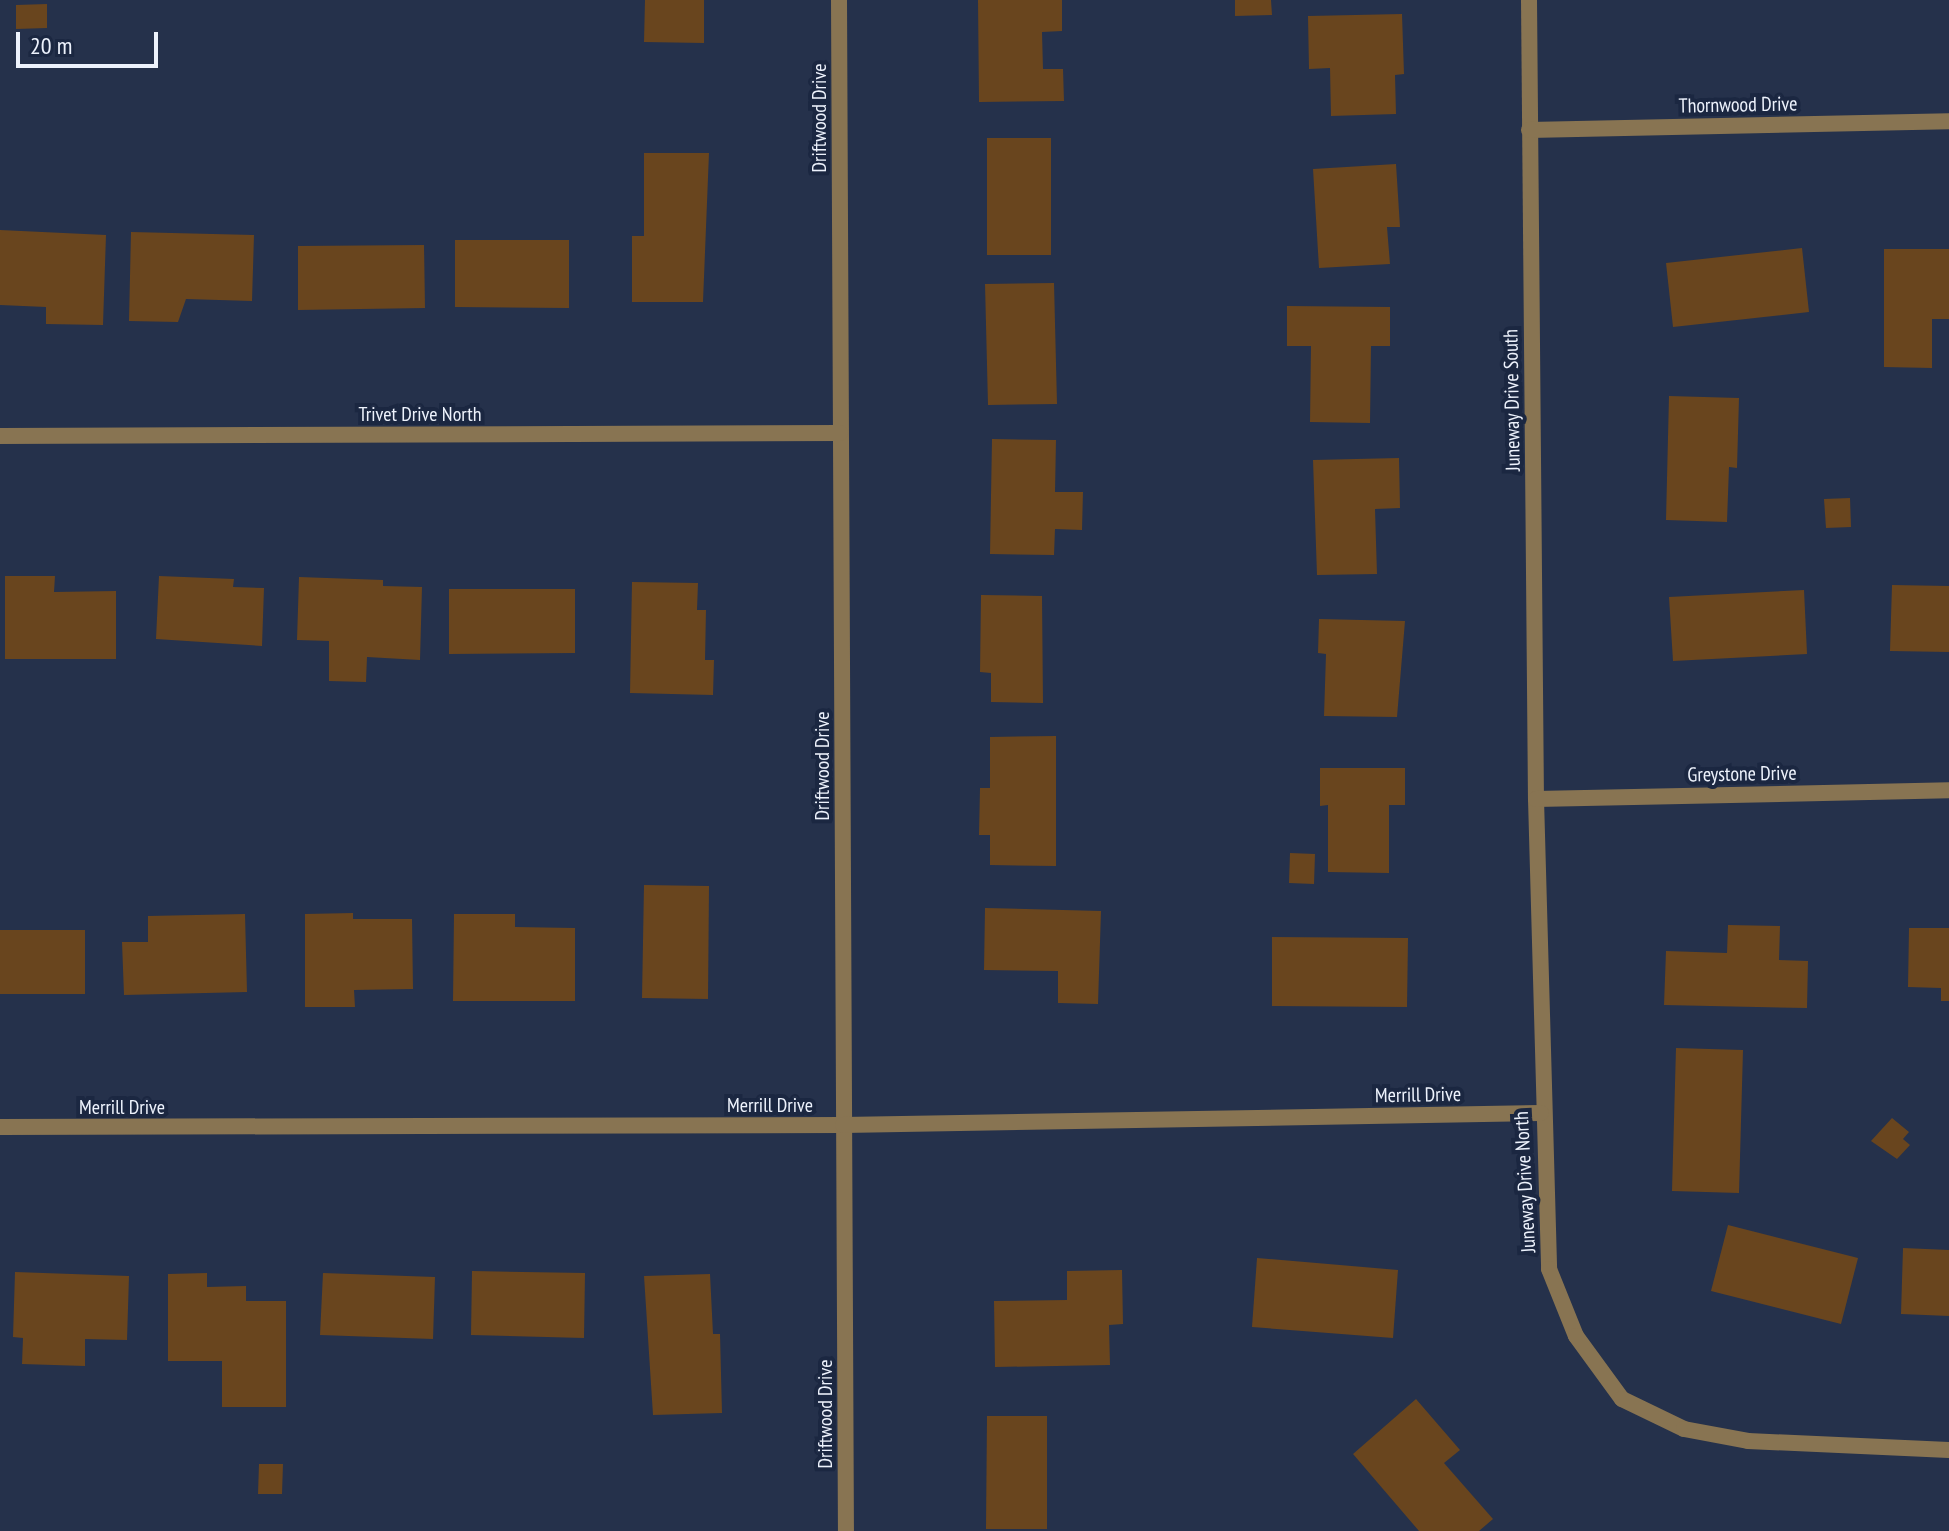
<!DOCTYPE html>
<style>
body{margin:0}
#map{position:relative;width:1949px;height:1531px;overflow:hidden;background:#25314b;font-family:"PT Sans Narrow",sans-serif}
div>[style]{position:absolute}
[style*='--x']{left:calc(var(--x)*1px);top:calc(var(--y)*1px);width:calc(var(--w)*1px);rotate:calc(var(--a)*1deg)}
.building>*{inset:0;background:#69451e}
.minor>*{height:16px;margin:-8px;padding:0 8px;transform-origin:8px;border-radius:8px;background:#887452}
span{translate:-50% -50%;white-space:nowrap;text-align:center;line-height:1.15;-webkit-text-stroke:8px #1b2741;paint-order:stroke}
.street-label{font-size:20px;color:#edf2fc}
.scale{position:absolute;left:16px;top:32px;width:142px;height:36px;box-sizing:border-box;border:4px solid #edf2fc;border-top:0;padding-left:10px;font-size:24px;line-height:28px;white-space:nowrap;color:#edf2fc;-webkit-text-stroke:6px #1b2741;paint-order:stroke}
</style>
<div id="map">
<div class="building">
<div style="clip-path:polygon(645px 0,704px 0,704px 43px,644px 42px)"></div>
<div style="clip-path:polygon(978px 0,1062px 0,1062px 31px,1042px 32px,1043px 69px,1063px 69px,1064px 101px,979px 102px)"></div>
<div style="clip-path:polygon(1235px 0,1271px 0,1272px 15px,1235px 16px)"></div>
<div style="clip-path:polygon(47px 4px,47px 28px,16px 29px,16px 5px)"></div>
<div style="clip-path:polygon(1402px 14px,1404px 74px,1395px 75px,1396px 114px,1331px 116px,1330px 68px,1309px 69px,1308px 16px)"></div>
<div style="clip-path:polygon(987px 138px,1051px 138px,1051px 255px,987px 255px)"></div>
<div style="clip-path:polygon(644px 153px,709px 153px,703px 302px,632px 302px,632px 236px,644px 236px)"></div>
<div style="clip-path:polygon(1396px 164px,1400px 227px,1387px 227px,1390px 264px,1319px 268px,1313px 169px)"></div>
<div style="clip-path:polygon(0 230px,106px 235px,103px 325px,46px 324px,46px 307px,0 305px)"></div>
<div style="clip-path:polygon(131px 232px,254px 235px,252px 301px,186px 299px,178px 322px,129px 321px)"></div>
<div style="clip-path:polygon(455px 240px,569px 240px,569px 308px,455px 307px)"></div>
<div style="clip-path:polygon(424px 245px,425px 308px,298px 310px,298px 246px)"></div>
<div style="clip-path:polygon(1802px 248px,1809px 312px,1673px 327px,1666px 263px)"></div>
<div style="clip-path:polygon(1884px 249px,1949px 249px,1949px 319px,1932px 319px,1932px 368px,1884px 367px)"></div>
<div style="clip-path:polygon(1054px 283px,1057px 404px,988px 405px,985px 284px)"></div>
<div style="clip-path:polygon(1287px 306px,1390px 307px,1390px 346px,1371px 346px,1370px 423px,1310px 422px,1311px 346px,1287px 346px)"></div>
<div style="clip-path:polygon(1669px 396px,1739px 398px,1737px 468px,1729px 467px,1727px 522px,1666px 520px)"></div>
<div style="clip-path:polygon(992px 439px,1056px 440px,1055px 492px,1083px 492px,1082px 530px,1055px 529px,1054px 555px,990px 554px)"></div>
<div style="clip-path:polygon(1399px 458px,1400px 508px,1375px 509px,1377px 574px,1317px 575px,1313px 460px)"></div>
<div style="clip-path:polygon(1850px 498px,1851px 527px,1826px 528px,1824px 499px)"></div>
<div style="clip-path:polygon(5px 576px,55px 576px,54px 592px,116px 591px,116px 659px,5px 659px)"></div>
<div style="clip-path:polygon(159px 576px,234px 579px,233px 587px,264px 588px,262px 646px,156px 639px)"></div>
<div style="clip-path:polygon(299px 577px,383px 580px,383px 586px,422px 587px,420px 660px,367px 657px,366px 682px,329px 681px,329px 641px,297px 640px)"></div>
<div style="clip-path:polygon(632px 582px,698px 583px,697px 610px,706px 610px,705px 660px,714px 660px,713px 695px,630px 693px)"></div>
<div style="clip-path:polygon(1892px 585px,1949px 586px,1949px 652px,1890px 651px)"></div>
<div style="clip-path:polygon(449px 589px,575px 589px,575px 653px,449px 654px)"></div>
<div style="clip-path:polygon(1804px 590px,1807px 654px,1673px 661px,1669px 597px)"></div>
<div style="clip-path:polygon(981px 595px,1042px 596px,1043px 703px,991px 702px,991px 673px,980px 672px)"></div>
<div style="clip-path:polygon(1319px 619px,1405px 621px,1397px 717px,1324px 716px,1326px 654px,1318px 653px)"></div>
<div style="clip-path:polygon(1056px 736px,1056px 866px,990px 865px,990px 835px,979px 835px,980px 788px,990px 788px,990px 737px)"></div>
<div style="clip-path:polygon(1320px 768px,1405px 768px,1405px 805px,1389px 805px,1389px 873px,1328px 872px,1328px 805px,1320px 806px)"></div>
<div style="clip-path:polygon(1290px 853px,1315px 854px,1314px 884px,1289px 883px)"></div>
<div style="clip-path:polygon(644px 885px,709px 886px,708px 999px,642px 998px)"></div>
<div style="clip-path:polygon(985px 908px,1101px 911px,1098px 1004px,1058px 1003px,1058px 971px,984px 970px)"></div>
<div style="clip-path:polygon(353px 913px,353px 919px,412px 919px,413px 989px,354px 990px,355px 1007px,305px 1007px,305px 914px)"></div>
<div style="clip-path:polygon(245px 914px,247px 992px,124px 995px,122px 942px,148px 942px,148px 916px)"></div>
<div style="clip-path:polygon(454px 914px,515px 914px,515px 927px,575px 928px,575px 1001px,453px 1001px)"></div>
<div style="clip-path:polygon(1728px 925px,1780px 926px,1779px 960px,1808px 961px,1807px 1008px,1664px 1005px,1666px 951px,1727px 953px)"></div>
<div style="clip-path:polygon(1909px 928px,1949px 928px,1949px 1001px,1941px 1001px,1941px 988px,1908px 987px)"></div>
<div style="clip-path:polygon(0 930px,85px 930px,85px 994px,0 994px)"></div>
<div style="clip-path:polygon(1272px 937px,1408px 938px,1407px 1007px,1272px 1006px)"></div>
<div style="clip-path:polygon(1676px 1048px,1743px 1050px,1739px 1193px,1672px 1191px)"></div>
<div style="clip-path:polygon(1892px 1118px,1909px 1132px,1903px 1139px,1910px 1145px,1897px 1159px,1871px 1141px)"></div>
<div style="clip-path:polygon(1728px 1225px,1858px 1258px,1841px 1324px,1711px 1291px)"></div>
<div style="clip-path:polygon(1903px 1248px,1949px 1250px,1949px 1316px,1901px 1314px)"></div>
<div style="clip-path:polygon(1257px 1258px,1398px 1270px,1393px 1338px,1252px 1327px)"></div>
<div style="clip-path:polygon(1122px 1270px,1123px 1324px,1109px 1325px,1110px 1365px,995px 1367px,994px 1301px,1067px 1300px,1067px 1271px)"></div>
<div style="clip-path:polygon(472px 1271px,585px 1273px,584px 1338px,471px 1335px)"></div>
<div style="clip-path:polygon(15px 1272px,129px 1276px,127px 1340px,85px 1339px,85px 1366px,22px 1364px,23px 1338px,13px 1337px)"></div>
<div style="clip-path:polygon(207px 1273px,207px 1287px,246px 1286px,246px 1301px,286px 1301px,286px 1407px,222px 1407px,222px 1361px,168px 1361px,168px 1274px)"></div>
<div style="clip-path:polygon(323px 1273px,435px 1277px,433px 1339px,320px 1335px)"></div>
<div style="clip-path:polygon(710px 1274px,713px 1334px,720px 1334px,722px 1413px,653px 1415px,644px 1276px)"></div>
<div style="clip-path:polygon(1416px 1399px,1460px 1450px,1444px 1463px,1493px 1519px,1479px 1531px,1419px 1531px,1353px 1454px)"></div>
<div style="clip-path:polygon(987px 1416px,1047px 1416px,1047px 1529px,986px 1529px)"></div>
<div style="clip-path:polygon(259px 1464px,283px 1464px,282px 1494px,258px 1494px)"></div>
</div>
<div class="minor">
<div style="--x:839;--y:0;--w:1531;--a:89.74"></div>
<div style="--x:1529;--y:0;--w:799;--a:89.5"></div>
<div style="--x:1536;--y:799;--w:470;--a:88.4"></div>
<div style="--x:1549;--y:1269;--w:72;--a:68.1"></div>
<div style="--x:1576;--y:1336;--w:78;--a:53.9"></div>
<div style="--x:1622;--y:1399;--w:69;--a:25.8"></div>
<div style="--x:1684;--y:1429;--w:65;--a:10.6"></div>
<div style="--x:1748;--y:1441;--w:201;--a:2.6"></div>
<div style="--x:1529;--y:130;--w:420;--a:-1.2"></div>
<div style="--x:0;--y:436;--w:840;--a:-0.2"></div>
<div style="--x:1536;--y:799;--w:413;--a:-1.2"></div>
<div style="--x:0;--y:1127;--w:843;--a:-0.14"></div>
<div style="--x:843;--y:1125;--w:698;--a:-0.98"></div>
</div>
<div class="street-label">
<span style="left:1738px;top:105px;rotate:-1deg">Thornwood Drive</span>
<span style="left:819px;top:118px;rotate:-90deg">Driftwood Drive</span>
<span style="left:1512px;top:400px;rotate:-91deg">Juneway Drive South</span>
<span style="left:420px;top:414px">Trivet Drive North</span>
<span style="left:822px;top:766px;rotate:-90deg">Driftwood Drive</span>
<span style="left:1742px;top:774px;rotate:-1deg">Greystone Drive</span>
<span style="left:1418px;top:1095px;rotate:-1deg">Merrill Drive</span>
<span style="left:770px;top:1105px">Merrill Drive</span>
<span style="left:122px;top:1107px">Merrill Drive</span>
<span style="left:1525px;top:1182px;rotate:-93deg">Juneway Drive North</span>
<span style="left:825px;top:1414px;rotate:-90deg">Driftwood Drive</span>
</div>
<div class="scale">20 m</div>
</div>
